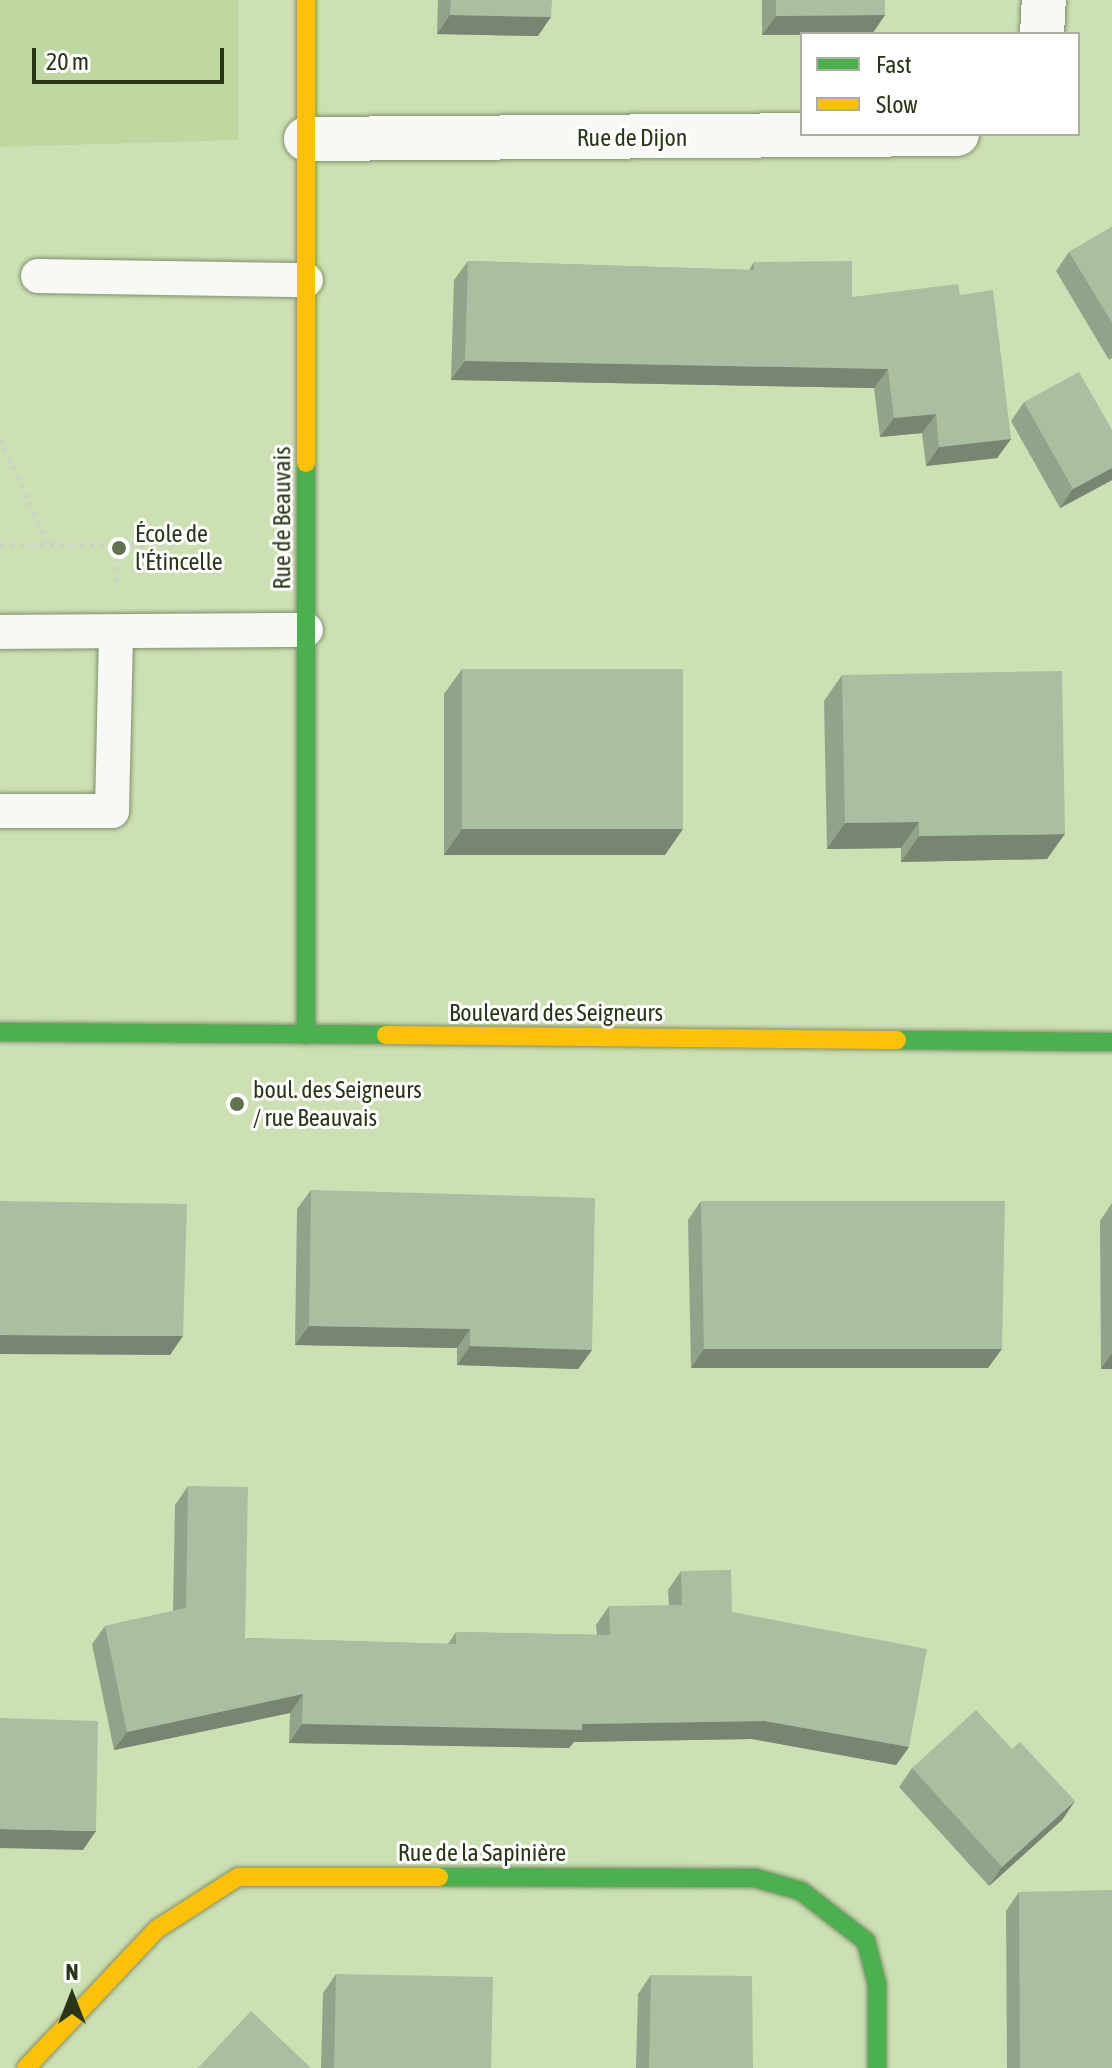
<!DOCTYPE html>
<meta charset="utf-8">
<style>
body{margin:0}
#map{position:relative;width:1112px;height:2068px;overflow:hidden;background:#cce0b4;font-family:"Asap Condensed",sans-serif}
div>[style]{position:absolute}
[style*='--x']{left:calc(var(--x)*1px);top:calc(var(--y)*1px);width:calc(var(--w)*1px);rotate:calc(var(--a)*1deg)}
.green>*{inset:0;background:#bfd8a2}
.path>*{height:5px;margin-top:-2.5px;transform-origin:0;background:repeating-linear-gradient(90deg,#cdd3c5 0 4px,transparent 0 10px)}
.roads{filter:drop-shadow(0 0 2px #808f6c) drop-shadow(0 0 2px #808f6c)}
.lane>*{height:34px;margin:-17px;padding:0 17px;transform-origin:17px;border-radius:17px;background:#f7faf4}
.street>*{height:44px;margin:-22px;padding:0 22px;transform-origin:22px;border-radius:22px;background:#f7faf4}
.fast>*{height:18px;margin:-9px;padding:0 9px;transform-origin:9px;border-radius:9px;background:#4caf50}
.slow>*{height:18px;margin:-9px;padding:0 9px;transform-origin:9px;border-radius:9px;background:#ffc107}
.wall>*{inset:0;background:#92a38a}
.shaded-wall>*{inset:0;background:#778571}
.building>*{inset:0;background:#aabea1}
.dots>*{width:22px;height:22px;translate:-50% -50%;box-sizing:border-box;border:4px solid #fff;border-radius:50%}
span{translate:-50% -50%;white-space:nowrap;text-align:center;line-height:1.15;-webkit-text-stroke:6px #fff;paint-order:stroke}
.street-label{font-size:24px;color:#283617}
.poi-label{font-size:24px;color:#283617}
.left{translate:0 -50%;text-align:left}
.legend{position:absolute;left:800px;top:32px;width:280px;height:104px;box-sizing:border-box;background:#fff;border:2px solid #a9afa2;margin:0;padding:10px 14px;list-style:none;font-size:24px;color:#283617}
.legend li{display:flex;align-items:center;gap:16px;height:40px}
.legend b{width:40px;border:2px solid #a9afa2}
.north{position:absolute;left:32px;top:1956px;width:80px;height:80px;-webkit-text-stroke:6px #fff;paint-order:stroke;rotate:0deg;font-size:22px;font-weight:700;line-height:32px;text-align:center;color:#283617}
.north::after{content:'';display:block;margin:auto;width:28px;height:36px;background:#283617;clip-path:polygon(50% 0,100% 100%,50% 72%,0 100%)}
.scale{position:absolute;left:32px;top:48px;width:192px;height:36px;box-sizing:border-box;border:4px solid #283617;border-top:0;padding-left:10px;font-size:24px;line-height:28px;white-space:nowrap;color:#283617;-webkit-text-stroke:6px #fff;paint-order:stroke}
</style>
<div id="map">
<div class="green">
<div style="clip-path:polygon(0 0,238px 0,238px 140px,0 147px)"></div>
</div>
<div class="path">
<div style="--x:0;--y:439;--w:115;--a:65.4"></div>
<div style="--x:0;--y:544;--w:177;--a:0.3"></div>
<div style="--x:117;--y:581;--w:36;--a:-90"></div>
</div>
<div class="roads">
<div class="lane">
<div style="--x:38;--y:276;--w:268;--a:0.9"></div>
<div style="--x:0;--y:632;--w:306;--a:-0.4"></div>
<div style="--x:0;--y:811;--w:112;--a:0"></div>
<div style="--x:112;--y:811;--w:177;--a:-88.7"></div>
</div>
<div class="street">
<div style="--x:1042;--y:34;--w:34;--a:-87"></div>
<div style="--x:306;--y:139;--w:651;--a:-0.44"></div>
</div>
<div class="fast">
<div style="--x:306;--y:463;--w:572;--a:90"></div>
<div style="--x:0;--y:1032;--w:386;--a:0.4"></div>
<div style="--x:897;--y:1040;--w:215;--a:0.5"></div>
<div style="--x:439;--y:1877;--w:316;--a:0.2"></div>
<div style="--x:755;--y:1878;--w:48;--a:15.8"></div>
<div style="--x:801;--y:1891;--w:82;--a:37.6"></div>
<div style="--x:866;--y:1941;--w:44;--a:75.7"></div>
<div style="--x:877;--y:1984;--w:84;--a:90"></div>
</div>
<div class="slow">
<div style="--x:306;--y:0;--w:463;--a:90"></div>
<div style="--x:386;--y:1035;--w:511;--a:0.56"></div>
<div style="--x:26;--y:2068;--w:191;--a:-46.7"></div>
<div style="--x:157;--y:1929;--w:96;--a:-32.7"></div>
<div style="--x:238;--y:1877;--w:201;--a:0"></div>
</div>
</div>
<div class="wall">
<div style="clip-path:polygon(438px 0,552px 0,538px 36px,437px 34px)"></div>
<div style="clip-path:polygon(762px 0,885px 0,885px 15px,872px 34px,762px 35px)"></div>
<div style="clip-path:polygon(1112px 227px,1112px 358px,1109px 360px,1056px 271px,1069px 252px)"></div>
<div style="clip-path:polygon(468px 261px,749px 270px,754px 262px,852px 297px,960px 295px,1011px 439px,997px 458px,926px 466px,922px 433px,880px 437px,874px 388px,451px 380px,454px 280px)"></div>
<div style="clip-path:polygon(1024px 402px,1112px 430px,1112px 480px,1060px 508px,1011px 421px)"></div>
<div style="clip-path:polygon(462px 669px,665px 855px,444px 855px,444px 694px)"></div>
<div style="clip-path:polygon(842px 675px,1047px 859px,901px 862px,901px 848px,827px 849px,824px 701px)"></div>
<div style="clip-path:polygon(311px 1190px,592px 1350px,578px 1369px,457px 1365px,457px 1348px,295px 1345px,297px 1209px)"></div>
<div style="clip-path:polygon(701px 1201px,988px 1368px,691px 1368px,688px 1220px)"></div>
<div style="clip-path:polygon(1112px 1203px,1112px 1369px,1101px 1369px,1100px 1221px)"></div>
<div style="clip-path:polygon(188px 1486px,245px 1638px,448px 1644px,456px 1632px,597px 1635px,596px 1625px,609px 1606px,669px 1606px,668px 1590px,681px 1571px,732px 1612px,909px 1747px,896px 1765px,752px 1739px,574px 1742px,569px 1748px,289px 1743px,290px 1713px,114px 1750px,92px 1644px,105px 1626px,173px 1611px,175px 1505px)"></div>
<div style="clip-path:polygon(1012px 1749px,1075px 1801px,1062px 1820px,989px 1886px,899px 1787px,912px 1768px)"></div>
<div style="clip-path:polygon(1019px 1892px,1112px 2068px,1007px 2068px,1006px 1911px)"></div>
<div style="clip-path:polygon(336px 1974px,491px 2068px,321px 2068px,323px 1993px)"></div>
<div style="clip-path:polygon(651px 1975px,753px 2068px,636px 2068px,638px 1994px)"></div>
</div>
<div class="shaded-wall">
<div style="clip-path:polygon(450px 15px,551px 17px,538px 36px,437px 34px)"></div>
<div style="clip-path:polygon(885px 15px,872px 34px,762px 35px,776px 16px)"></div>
<div style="clip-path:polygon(465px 361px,888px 369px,874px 388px,451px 380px)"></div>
<div style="clip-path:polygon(936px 414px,922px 433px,880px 437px,894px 418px)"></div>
<div style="clip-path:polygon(1011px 439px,997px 458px,926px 466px,939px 447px)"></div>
<div style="clip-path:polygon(1112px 468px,1112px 480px,1060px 508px,1073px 489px)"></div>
<div style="clip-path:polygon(919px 822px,901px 848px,827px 849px,845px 823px)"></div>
<div style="clip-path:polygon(462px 829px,683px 829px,665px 855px,444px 855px)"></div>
<div style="clip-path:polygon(1065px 834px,1047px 859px,901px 862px,919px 836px)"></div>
<div style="clip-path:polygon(309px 1326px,470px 1329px,457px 1348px,295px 1345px)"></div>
<div style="clip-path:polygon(0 1335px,183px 1336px,170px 1355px,0 1354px)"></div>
<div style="clip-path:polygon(470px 1346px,592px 1350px,578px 1369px,457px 1365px)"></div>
<div style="clip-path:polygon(704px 1349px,1002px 1349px,988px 1368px,691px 1368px)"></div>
<div style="clip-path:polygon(1112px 1353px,1112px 1369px,1101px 1369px)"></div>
<div style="clip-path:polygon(303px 1694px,290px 1713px,114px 1750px,127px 1732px)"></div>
<div style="clip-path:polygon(765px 1721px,909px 1747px,896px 1765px,752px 1739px,574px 1742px,569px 1748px,289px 1743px,302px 1724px,582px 1724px)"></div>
<div style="clip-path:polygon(1075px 1801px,1062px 1820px,989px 1886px,1002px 1867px)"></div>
<div style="clip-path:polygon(0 1829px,96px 1831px,83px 1850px,0 1848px)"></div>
</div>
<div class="building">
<div style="clip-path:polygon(451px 0,552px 0,551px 17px,450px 15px)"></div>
<div style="clip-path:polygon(776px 0,885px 0,885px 15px,776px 16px)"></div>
<div style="clip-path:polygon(1112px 227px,1112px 323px,1069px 252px)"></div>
<div style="clip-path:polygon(468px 261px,754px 270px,754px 262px,852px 261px,852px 297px,958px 284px,960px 295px,993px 290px,1011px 439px,939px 447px,936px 414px,894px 418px,888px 369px,465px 361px)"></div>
<div style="clip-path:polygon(1079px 372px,1112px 430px,1112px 468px,1073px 489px,1024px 402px)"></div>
<div style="clip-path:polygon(462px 669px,683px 669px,683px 829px,462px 829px)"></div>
<div style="clip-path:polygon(1062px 671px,1065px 834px,919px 836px,919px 822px,845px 823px,842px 675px)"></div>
<div style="clip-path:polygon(311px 1190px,595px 1198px,592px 1350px,470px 1346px,470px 1329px,309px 1326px)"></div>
<div style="clip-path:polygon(0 1201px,187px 1204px,183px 1336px,0 1335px)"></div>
<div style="clip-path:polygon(701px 1201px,1005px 1201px,1002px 1349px,704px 1349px)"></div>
<div style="clip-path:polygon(188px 1486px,248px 1487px,245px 1638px,456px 1644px,456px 1632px,610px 1635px,609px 1606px,682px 1605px,681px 1571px,731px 1570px,732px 1612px,927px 1649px,909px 1747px,765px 1721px,582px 1724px,582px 1730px,302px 1724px,303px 1694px,127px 1732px,105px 1626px,186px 1608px)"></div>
<div style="clip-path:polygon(976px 1710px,1012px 1749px,1020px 1742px,1075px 1801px,1002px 1867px,912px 1768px)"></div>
<div style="clip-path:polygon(0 1718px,98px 1721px,96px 1831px,0 1829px)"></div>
<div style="clip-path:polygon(1112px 1890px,1112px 2068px,1020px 2068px,1019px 1892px)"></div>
<div style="clip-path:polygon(336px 1974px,493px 1977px,491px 2068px,334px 2068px)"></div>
<div style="clip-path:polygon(651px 1975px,752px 1976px,753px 2068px,649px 2068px)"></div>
<div style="clip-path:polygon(251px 2011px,311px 2068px,198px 2068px)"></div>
</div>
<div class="dots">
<div style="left:119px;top:548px;background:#61724e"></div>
<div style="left:237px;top:1104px;background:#61724e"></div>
</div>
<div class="street-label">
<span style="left:632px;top:138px">Rue de Dijon</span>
<span style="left:282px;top:518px;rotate:-90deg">Rue de Beauvais</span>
<span style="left:556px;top:1013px">Boulevard des Seigneurs</span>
<span style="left:482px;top:1853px">Rue de la Sapinière</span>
</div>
<div class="poi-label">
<span class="left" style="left:135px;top:548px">École de<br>l'Étincelle</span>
<span class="left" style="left:253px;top:1104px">boul. des Seigneurs<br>/ rue Beauvais</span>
</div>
<ul class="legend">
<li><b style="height:10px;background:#4caf50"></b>Fast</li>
<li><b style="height:10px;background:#ffc107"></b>Slow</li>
</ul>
<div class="north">N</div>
<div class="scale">20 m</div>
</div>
